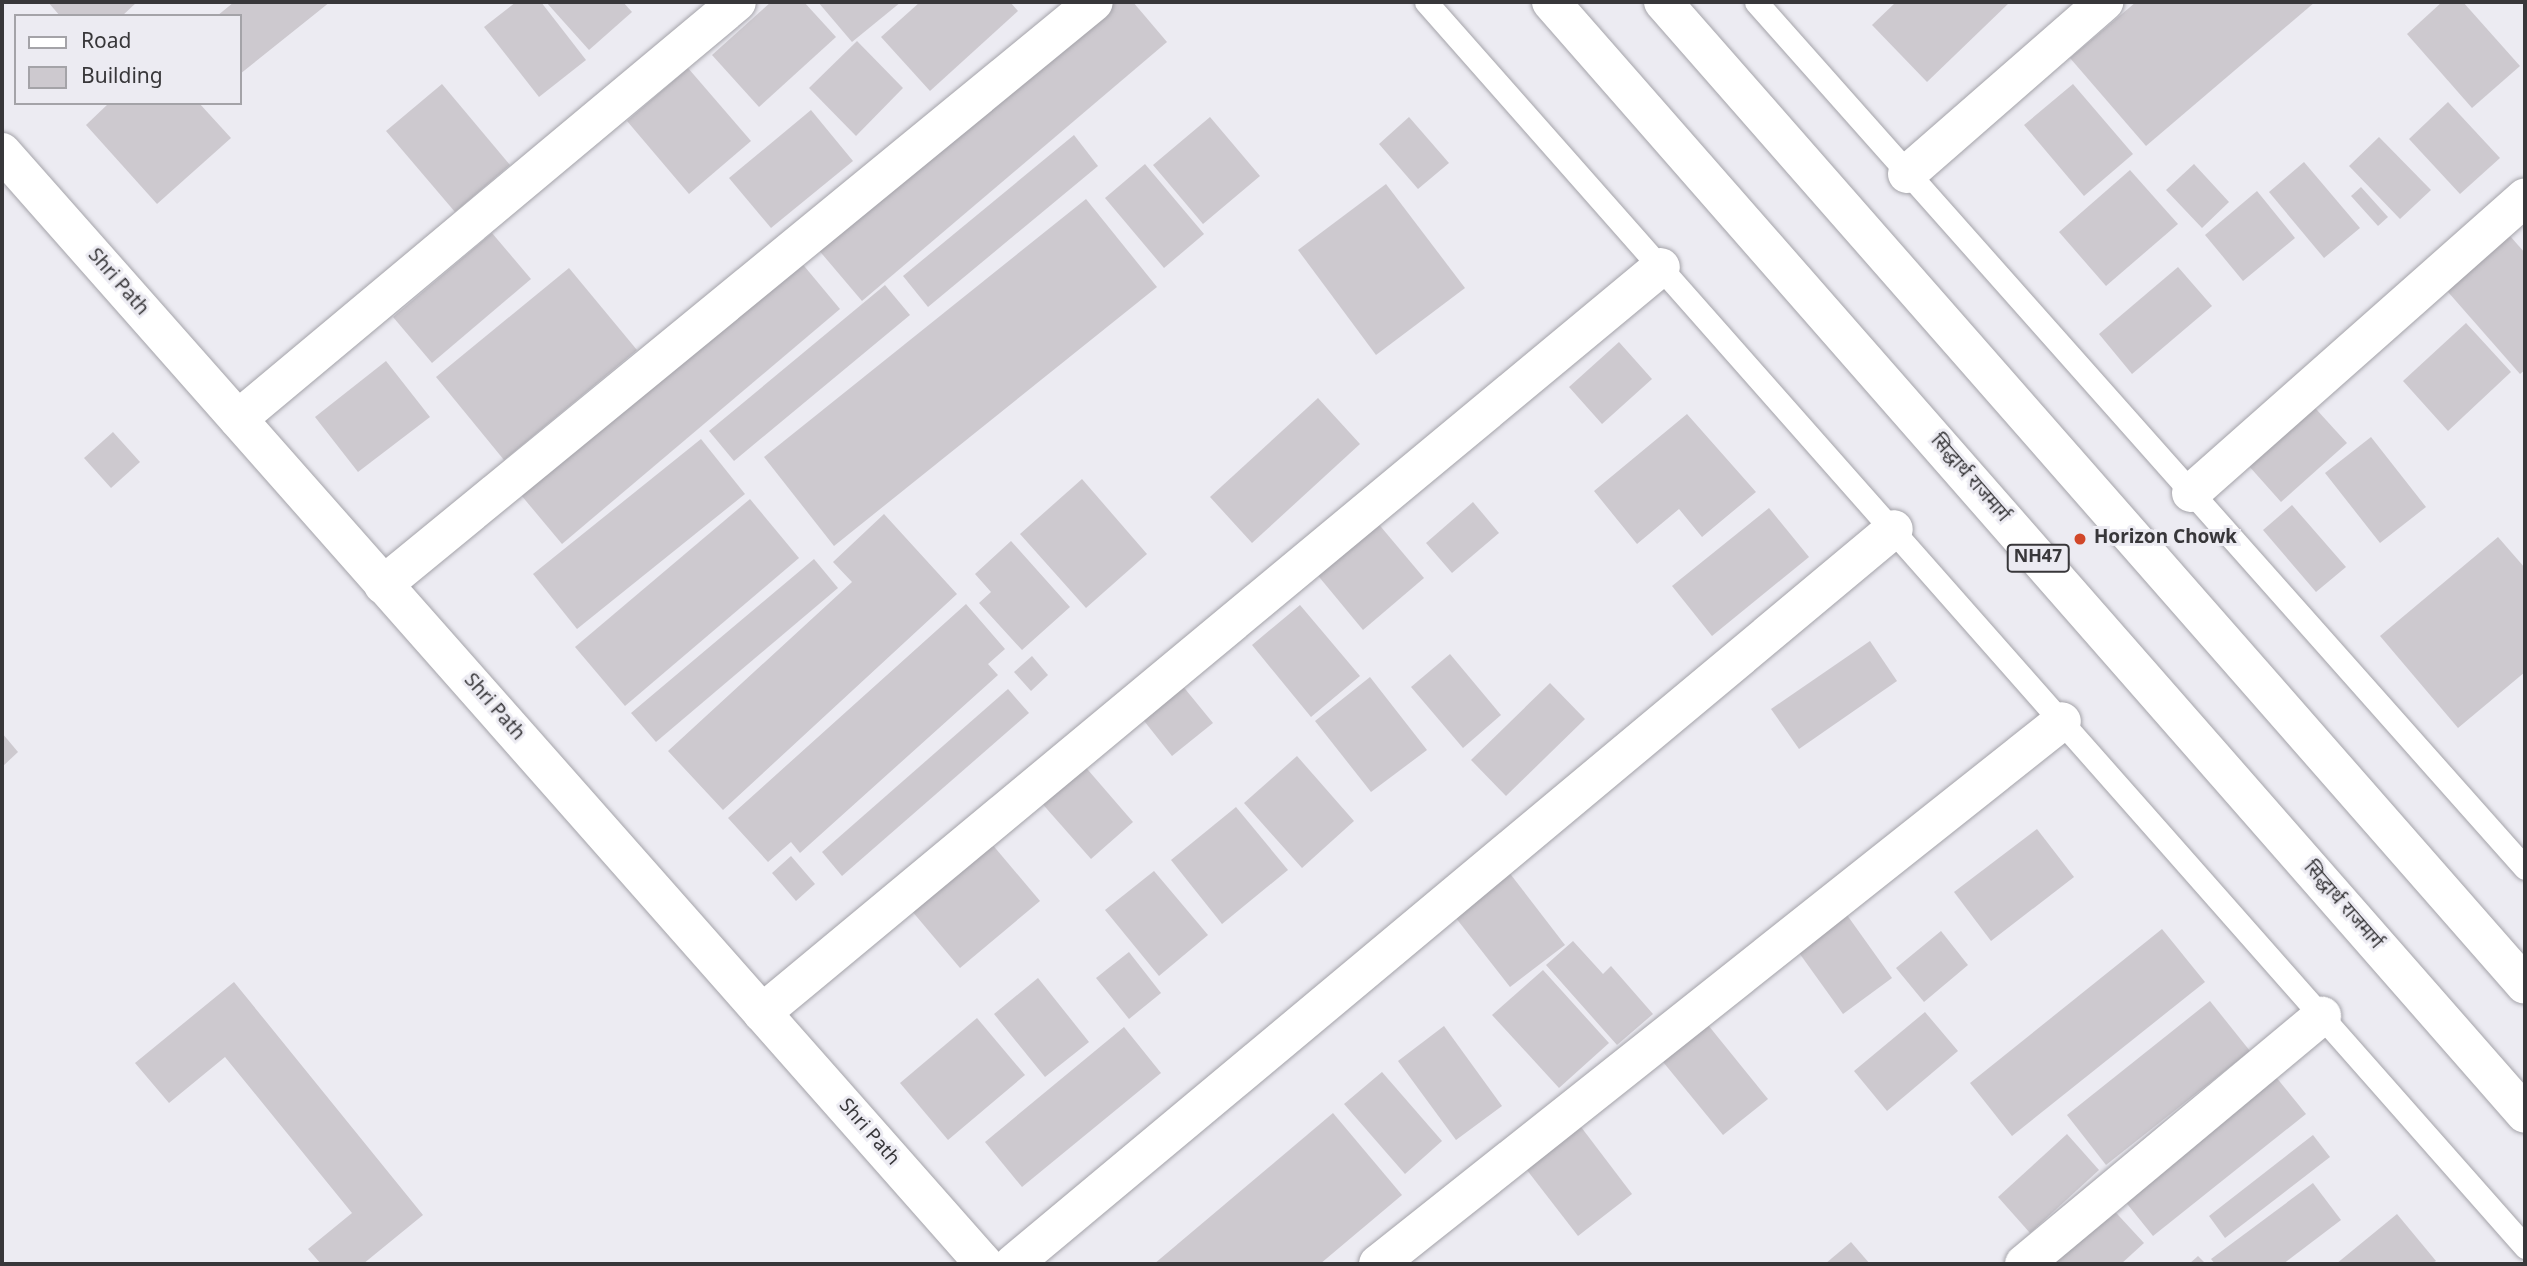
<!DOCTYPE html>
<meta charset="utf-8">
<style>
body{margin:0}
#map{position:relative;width:2527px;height:1266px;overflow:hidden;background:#ecebf2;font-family:Georgia,"Noto Sans Devanagari",serif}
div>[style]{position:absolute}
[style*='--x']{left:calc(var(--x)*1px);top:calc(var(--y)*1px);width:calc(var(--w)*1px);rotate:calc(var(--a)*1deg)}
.building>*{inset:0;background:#cdc9cf}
.roads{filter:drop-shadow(0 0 2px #a4a3a9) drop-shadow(0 0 2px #a4a3a9)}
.service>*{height:23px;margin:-11.5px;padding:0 11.5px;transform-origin:11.5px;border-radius:11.5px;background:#fff}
.minor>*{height:38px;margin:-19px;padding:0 19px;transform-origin:19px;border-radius:19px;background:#fff}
.trunk>*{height:38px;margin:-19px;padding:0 19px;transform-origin:19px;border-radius:19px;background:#fff}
.dots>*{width:19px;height:19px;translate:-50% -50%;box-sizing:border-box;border:4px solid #ecebf2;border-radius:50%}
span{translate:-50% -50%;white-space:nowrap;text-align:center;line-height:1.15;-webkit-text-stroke:6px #ecebf2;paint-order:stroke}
.shield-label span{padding:2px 5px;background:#ecebf2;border:2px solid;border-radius:5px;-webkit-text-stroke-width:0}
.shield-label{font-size:18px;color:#38373a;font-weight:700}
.street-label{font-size:19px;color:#38373a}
.poi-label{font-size:19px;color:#38373a;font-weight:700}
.left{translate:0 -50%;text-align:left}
.frame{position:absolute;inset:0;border:4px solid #38373a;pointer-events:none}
.legend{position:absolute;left:14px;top:14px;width:228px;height:91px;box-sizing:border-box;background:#ecebf2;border:2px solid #a4a3a8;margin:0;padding:9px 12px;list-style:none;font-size:21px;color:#38373a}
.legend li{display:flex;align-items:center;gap:14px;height:35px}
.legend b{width:35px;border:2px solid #a4a3a8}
</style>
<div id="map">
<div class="building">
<div style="clip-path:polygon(48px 2px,137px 2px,122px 16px,60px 16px)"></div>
<div style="clip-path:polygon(234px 2px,330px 2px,240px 74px,240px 16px,217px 16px)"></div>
<div style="clip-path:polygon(516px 2px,541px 2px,586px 60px,539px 97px,484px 27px)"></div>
<div style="clip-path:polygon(546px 2px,623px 2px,632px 12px,589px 50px)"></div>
<div style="clip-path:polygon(771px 2px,804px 2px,836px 37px,759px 107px,712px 55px)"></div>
<div style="clip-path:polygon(818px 2px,901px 2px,852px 42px)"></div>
<div style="clip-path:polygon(920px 2px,1010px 2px,1018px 11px,930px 91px,881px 37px)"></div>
<div style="clip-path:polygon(1108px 2px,1133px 2px,1167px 42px,862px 301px,817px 248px)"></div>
<div style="clip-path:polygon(1896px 2px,2010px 2px,1927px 82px,1872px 25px)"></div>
<div style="clip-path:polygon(2136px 2px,2315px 2px,2146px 146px,2070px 58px)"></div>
<div style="clip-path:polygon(2442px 2px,2463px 2px,2520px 66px,2472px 108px,2407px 34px)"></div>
<div style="clip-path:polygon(857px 41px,903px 88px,856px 136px,809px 88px)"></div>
<div style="clip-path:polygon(688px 68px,751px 141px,689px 194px,627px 121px)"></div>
<div style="clip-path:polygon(442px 84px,510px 165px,455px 212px,386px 131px)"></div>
<div style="clip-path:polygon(2073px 84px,2133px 154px,2084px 196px,2024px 125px)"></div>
<div style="clip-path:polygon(2448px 102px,2500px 158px,2460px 194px,2409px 139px)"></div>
<div style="clip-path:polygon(109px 103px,199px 103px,231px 138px,157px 204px,86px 125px)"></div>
<div style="clip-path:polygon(811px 110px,853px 161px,771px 228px,729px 178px)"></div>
<div style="clip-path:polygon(1210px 117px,1260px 176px,1203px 224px,1153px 165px)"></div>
<div style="clip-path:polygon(1409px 117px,1449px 163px,1418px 189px,1379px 144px)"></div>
<div style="clip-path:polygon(1074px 135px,1098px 166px,928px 307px,903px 276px)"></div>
<div style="clip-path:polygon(2379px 137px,2431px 190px,2400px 219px,2349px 166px)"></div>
<div style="clip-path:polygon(2304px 162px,2360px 228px,2324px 258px,2269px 192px)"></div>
<div style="clip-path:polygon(1145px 164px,1204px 234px,1164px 268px,1105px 198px)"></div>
<div style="clip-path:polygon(2194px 164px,2229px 202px,2202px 228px,2166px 190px)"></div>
<div style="clip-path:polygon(2130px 170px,2178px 224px,2106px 286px,2059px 232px)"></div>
<div style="clip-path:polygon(1386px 184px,1465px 288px,1376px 355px,1298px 250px)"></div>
<div style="clip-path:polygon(2361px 187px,2388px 217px,2378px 226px,2351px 196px)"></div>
<div style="clip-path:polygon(2257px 191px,2295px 238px,2243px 281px,2205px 235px)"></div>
<div style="clip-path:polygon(1086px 199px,1157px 287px,834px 546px,764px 457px)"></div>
<div style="clip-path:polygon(2503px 228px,2525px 253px,2525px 370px,2520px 374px,2441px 284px)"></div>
<div style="clip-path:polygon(492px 233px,531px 279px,432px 363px,393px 317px)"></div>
<div style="clip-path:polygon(800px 261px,840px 309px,562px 544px,521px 495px)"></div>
<div style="clip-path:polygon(2178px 267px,2212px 306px,2132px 374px,2099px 334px)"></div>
<div style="clip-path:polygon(569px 268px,637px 350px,504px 460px,436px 377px)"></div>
<div style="clip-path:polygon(885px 285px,910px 315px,734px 461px,709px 431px)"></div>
<div style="clip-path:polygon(2466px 323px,2511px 372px,2448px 431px,2403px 381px)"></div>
<div style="clip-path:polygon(1619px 342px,1652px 379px,1602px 424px,1569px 387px)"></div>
<div style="clip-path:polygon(386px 361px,430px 417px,358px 472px,315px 417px)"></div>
<div style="clip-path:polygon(1318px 398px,1360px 444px,1252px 543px,1210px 497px)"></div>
<div style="clip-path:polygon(2306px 398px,2347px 443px,2281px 502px,2240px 456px)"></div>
<div style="clip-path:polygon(1687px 414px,1756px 492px,1702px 537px,1679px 509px,1637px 544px,1594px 491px)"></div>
<div style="clip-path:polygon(113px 432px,140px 462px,111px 488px,84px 458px)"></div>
<div style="clip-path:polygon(2371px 437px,2426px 507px,2380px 543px,2325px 473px)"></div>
<div style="clip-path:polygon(701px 439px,745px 494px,577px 629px,533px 574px)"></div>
<div style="clip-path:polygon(1082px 479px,1147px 554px,1086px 608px,1020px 534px)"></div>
<div style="clip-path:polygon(750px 499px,799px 558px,625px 706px,575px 647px)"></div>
<div style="clip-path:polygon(1473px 502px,1499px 533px,1452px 573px,1426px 543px)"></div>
<div style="clip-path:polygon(2292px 505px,2346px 567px,2316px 592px,2263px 530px)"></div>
<div style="clip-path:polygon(1769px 508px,1809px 557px,1712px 636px,1672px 586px)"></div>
<div style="clip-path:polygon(884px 514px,957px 594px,723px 810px,668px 751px,852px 582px,833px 562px)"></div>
<div style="clip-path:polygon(1376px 521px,1424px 578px,1363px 630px,1315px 572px)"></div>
<div style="clip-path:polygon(2498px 537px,2525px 568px,2525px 672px,2458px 728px,2380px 636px)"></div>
<div style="clip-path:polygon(1011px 541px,1070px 607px,1022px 650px,979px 603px,991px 592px,975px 574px)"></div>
<div style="clip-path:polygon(814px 559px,838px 588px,656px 742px,631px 713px)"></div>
<div style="clip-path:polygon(966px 604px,1005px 649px,988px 664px,998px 675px,800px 853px,791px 842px,768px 862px,728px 818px)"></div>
<div style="clip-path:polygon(1300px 605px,1360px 676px,1311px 717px,1252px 645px)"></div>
<div style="clip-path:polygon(1870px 641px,1897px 681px,1799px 749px,1771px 709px)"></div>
<div style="clip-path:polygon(1450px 654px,1501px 715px,1463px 748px,1411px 687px)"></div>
<div style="clip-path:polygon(1032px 656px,1048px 675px,1031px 691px,1014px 672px)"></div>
<div style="clip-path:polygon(1370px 677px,1427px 750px,1371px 792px,1315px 721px)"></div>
<div style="clip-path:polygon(1177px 679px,1213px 723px,1172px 756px,1137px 712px)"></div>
<div style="clip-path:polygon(1550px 683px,1585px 719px,1506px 796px,1471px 760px)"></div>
<div style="clip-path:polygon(1008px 689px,1029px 713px,842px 876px,822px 852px)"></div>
<div style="clip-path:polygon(2px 733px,18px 752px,2px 767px)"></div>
<div style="clip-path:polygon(1297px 756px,1354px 821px,1302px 868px,1244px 803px)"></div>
<div style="clip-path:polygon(1082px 763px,1133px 822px,1091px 859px,1039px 800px)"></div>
<div style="clip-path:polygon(1236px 807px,1288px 870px,1222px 924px,1171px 860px)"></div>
<div style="clip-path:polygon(2037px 829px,2074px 877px,1991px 941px,1954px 892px)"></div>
<div style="clip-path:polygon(986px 837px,1040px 901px,960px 968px,906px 904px)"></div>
<div style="clip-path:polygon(791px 856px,815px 884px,796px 901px,772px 873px)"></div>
<div style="clip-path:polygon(1154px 871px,1208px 935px,1159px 976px,1105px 910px)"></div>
<div style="clip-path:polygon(1508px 871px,1565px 945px,1510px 987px,1452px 913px)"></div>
<div style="clip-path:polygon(1842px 908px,1892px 978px,1843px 1014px,1792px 943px)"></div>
<div style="clip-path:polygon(2162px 929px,2205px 982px,2012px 1136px,1970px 1083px)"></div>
<div style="clip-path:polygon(1941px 931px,1968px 965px,1924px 1002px,1896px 968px)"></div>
<div style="clip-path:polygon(1573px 941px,1603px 974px,1611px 966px,1653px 1014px,1617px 1045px,1546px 965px)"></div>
<div style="clip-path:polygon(1129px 952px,1161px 993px,1129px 1019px,1096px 978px)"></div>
<div style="clip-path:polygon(1543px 970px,1609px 1043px,1559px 1088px,1492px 1015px)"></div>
<div style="clip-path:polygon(1038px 978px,1089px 1042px,1045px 1077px,994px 1014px)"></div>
<div style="clip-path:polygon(234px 982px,423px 1215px,363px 1264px,321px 1264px,308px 1249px,352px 1213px,225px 1057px,169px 1103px,135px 1063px)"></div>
<div style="clip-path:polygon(2210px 1001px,2250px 1051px,2106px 1165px,2067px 1115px)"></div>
<div style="clip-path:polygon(1925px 1012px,1958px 1051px,1887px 1111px,1854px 1071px)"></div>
<div style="clip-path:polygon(977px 1018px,1025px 1075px,948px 1140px,900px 1083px)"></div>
<div style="clip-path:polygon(1704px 1020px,1768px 1099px,1723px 1135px,1659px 1057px)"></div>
<div style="clip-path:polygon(1444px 1026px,1502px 1106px,1456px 1140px,1398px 1061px)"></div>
<div style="clip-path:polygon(1124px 1027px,1161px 1073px,1022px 1187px,985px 1142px)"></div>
<div style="clip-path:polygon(1382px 1072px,1442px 1141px,1405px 1174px,1344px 1104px)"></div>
<div style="clip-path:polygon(2276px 1077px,2306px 1114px,2153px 1236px,2124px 1200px)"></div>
<div style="clip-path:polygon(1333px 1113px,1402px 1195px,1320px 1264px,1154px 1264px)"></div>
<div style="clip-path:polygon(1575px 1119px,1632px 1194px,1578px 1236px,1520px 1161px)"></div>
<div style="clip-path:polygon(2067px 1134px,2099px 1170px,2030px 1233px,1998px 1197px)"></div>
<div style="clip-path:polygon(2313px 1135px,2330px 1157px,2225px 1238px,2209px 1216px)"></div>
<div style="clip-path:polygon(2313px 1183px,2341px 1220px,2283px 1264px,2215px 1264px,2211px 1259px)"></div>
<div style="clip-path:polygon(2107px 1203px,2144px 1243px,2121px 1264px,2045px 1264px)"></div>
<div style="clip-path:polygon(2397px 1214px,2436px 1261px,2431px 1264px,2336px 1264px)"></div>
<div style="clip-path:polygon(1851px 1242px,1870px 1264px,1825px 1264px)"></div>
<div style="clip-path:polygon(2198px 1256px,2206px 1264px,2189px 1264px)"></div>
</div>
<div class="roads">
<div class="service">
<div style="--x:1426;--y:2;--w:1661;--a:48.56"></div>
<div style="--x:1756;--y:2;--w:1158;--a:48.4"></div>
</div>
<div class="minor">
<div style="--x:2;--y:152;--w:1484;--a:48.55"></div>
<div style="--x:1907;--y:174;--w:262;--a:-41.1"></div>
<div style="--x:238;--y:419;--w:650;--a:-39.88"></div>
<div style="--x:2191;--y:493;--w:446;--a:-41.5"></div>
<div style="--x:383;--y:585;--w:919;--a:-39.35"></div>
<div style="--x:762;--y:1013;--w:1168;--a:-39.69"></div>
<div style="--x:1013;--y:1264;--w:1147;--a:-39.84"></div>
<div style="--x:1378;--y:1264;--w:873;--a:-38.44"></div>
<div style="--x:2024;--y:1264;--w:388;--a:-39.8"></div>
</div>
<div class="trunk">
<div style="--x:1551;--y:2;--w:1478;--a:48.78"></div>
<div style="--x:1663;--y:2;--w:1307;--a:48.75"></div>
</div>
</div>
<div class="dots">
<div style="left:2080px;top:539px;background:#d14729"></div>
</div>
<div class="shield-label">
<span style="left:2038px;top:558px">NH47</span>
</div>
<div class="street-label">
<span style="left:117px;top:283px;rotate:49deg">Shri Path</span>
<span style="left:1969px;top:479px;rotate:49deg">सिद्धार्थ राजमार्ग</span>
<span style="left:493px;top:708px;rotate:49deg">Shri Path</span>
<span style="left:2342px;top:906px;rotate:49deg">सिद्धार्थ राजमार्ग</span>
<span style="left:868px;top:1133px;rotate:49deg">Shri Path</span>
</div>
<div class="poi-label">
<span class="left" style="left:2094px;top:539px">Horizon Chowk</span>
</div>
<div class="frame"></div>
<ul class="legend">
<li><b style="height:9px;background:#fff"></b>Road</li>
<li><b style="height:19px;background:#cdc9cf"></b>Building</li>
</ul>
</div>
